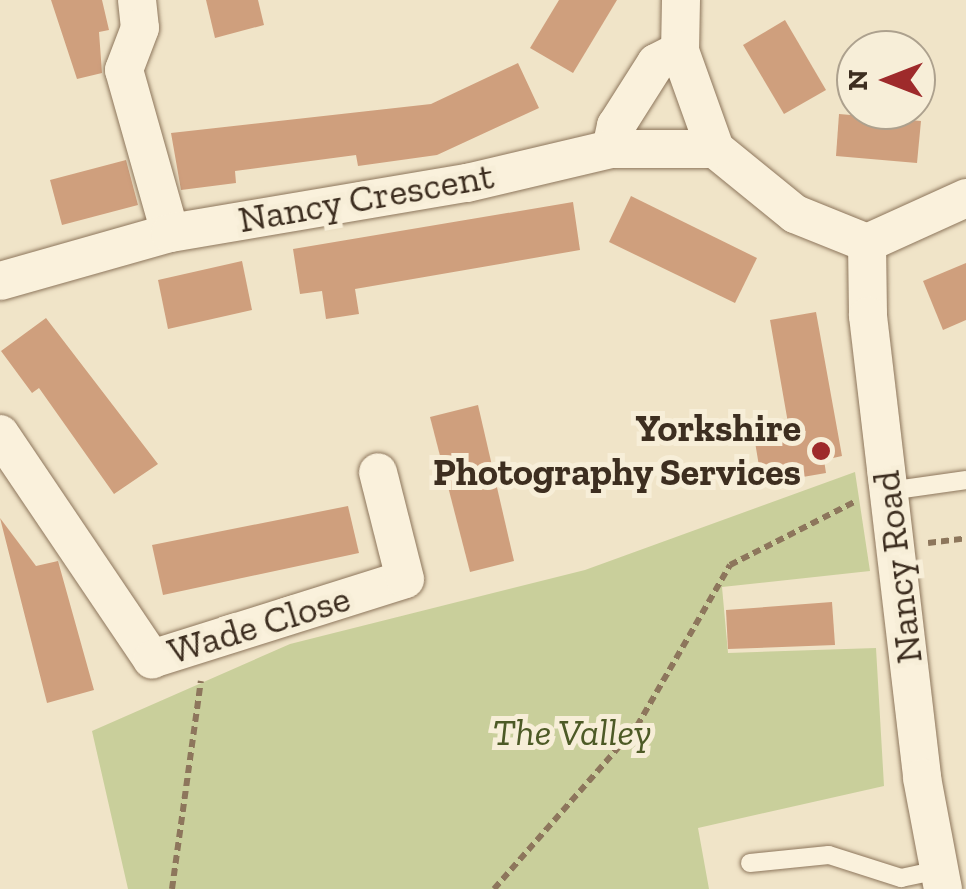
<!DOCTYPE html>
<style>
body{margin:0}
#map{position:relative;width:966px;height:889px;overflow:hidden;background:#f0e4c8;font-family:"Zilla Slab",serif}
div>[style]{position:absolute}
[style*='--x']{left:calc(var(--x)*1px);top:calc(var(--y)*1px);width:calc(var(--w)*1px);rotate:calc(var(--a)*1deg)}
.green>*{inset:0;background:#c9cf9b}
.building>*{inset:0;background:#cf9f7d}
.path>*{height:6px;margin-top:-3px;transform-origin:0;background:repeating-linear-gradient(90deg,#8d765c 0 8px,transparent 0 13px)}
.roads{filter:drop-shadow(0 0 2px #8d765c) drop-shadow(0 0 2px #8d765c)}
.service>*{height:18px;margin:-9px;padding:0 9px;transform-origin:9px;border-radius:9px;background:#faf1dc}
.minor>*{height:38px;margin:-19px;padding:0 19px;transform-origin:19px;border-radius:19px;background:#faf1dc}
.dots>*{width:28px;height:28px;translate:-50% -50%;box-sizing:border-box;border:5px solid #f7eed8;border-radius:50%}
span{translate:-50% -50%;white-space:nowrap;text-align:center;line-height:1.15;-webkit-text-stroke:10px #f7eed8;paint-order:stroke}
.street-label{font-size:38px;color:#3d2e20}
.poi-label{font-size:38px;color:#3d2e20;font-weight:700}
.right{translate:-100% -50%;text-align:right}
.park-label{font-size:38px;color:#4d5a26;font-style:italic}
.north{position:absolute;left:836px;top:30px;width:100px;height:100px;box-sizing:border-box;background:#f7eed8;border:2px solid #ada18e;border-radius:50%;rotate:270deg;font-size:28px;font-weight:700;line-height:40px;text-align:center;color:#3d2e20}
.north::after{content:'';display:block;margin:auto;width:35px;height:45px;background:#9e2a2b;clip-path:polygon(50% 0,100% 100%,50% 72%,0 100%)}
</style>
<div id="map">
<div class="green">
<div style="clip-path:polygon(855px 472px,870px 571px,722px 587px,728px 653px,876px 648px,884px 786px,698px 828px,709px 889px,128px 889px,92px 731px,290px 644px,585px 570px)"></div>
</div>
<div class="building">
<div style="clip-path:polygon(51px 0,102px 0,109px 30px,99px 32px,102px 73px,77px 79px)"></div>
<div style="clip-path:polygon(206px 0,258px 0,264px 25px,215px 38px)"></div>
<div style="clip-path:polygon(559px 0,617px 0,573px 73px,530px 48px)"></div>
<div style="clip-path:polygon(785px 20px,826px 90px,784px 114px,743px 45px)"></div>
<div style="clip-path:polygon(518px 63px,539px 108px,437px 155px,358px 166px,356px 155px,235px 171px,236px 183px,181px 190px,171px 133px,431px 104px)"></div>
<div style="clip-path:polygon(839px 114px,921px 121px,917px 163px,836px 156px)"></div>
<div style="clip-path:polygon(126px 160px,138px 205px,62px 225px,50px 180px)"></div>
<div style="clip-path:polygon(631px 196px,757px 258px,735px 303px,609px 242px)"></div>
<div style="clip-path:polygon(573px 202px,580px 250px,355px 289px,359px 314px,326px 319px,322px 291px,300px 294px,293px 249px)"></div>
<div style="clip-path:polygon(242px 261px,252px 310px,168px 329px,158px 280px)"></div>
<div style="clip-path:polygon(966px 263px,966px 320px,943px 330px,923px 281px)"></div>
<div style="clip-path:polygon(816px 312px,842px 456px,824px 460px,826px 473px,762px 484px,755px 442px,772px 439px,770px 426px,788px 423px,770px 320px)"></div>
<div style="clip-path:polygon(46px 318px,158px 464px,114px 494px,39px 388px,32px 393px,1px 351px)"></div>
<div style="clip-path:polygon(478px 405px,514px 561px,470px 572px,430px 417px)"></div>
<div style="clip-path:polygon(348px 506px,359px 553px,163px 595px,152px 545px)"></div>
<div style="clip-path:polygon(0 518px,36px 566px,58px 561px,94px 690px,47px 703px)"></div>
<div style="clip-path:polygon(832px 602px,835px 645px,728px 649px,726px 610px)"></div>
</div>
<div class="path">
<div style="--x:928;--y:543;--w:38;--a:-7"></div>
<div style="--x:172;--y:889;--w:210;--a:-82.1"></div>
<div style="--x:494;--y:889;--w:217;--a:-48.7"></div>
<div style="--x:637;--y:726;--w:186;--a:-60"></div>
<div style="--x:730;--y:565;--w:139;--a:-26.9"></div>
</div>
<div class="roads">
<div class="service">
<div style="--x:889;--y:491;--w:78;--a:-8.1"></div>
<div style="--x:750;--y:863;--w:79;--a:-5.8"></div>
<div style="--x:829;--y:855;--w:76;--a:17.7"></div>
<div style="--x:901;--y:878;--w:39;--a:-12"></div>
</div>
<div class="minor">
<div style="--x:137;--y:0;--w:28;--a:84"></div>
<div style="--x:140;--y:28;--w:45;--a:110.9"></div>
<div style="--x:124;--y:70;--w:169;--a:74.2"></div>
<div style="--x:681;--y:0;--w:51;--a:91.1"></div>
<div style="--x:680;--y:51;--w:104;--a:70.3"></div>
<div style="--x:715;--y:149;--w:103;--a:39.1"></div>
<div style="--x:795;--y:214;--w:78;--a:21.9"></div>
<div style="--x:867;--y:243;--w:73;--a:89.2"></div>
<div style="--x:868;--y:316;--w:465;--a:83.3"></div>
<div style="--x:922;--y:778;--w:113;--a:79.3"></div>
<div style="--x:611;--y:149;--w:24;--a:-78"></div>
<div style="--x:616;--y:126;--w:75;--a:-57.6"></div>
<div style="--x:656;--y:63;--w:27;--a:-27"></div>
<div style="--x:867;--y:243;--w:109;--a:-24.4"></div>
<div style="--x:0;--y:281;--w:177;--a:-15.8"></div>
<div style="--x:170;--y:233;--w:301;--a:-9.6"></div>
<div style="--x:467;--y:183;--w:148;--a:-13.3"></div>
<div style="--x:611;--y:149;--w:104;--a:0"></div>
<div style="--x:0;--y:434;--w:272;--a:56"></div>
<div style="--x:152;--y:659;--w:265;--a:-17.5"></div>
<div style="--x:405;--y:579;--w:110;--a:-104.2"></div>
</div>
</div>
<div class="dots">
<div style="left:821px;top:451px;background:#9e2a2b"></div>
</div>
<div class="street-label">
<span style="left:366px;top:198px;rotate:-10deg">Nancy Crescent</span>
<span style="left:898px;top:567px;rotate:-97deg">Nancy Road</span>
<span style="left:259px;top:625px;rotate:-17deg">Wade Close</span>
</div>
<div class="poi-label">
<span class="right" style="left:801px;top:451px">Yorkshire<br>Photography Services</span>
</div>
<div class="park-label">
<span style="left:572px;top:733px">The Valley</span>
</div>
<div class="north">N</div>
</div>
